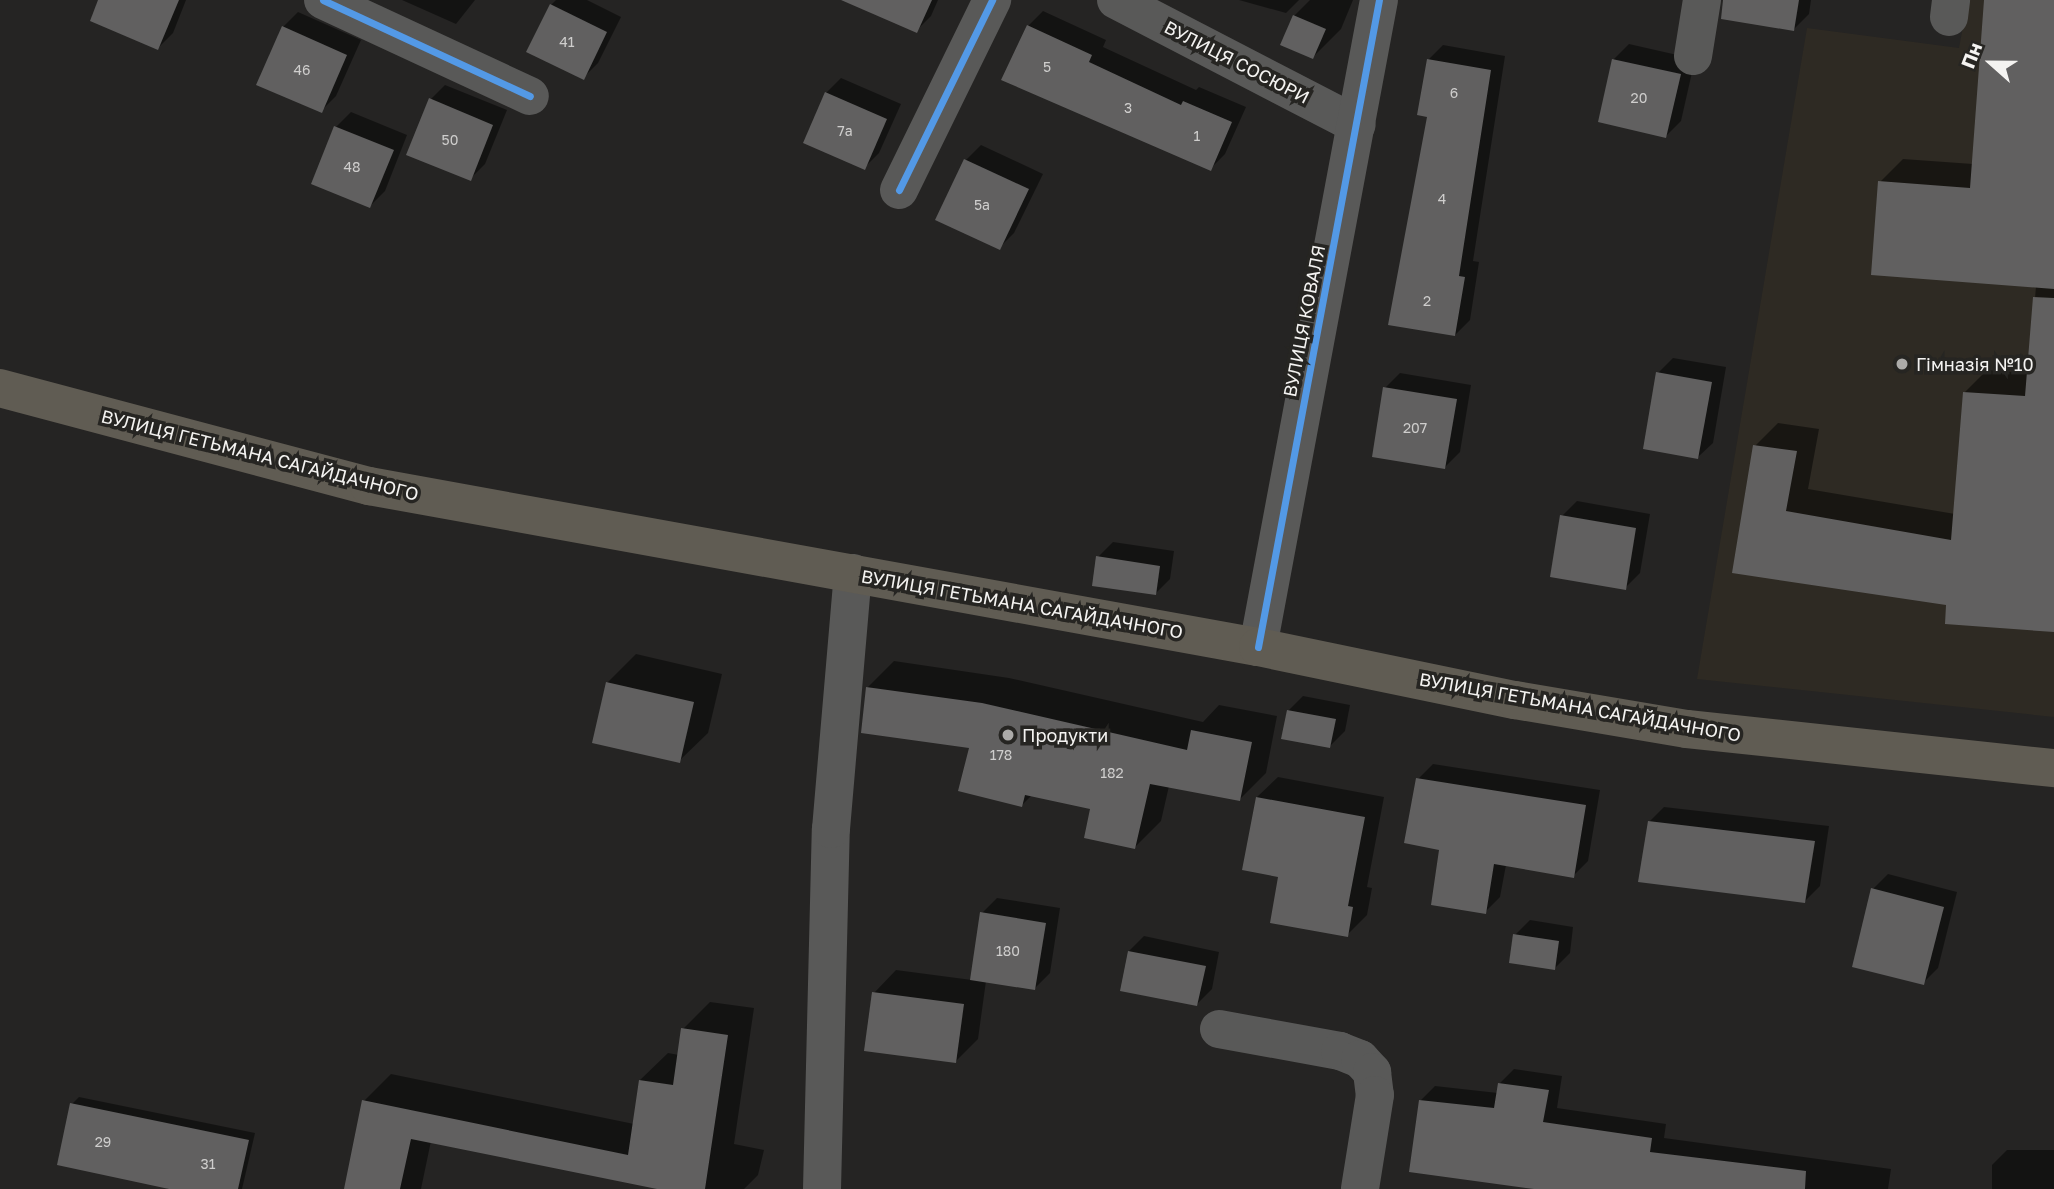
<!DOCTYPE html>
<meta charset="utf-8">
<style>
body{margin:0}
#map{position:relative;width:2054px;height:1189px;overflow:hidden;background:#252423;font-family:"Golos Text",sans-serif}
div>[style]{position:absolute}
[style*='--x']{left:calc(var(--x)*1px);top:calc(var(--y)*1px);width:calc(var(--w)*1px);rotate:calc(var(--a)*1deg)}
.built>*{inset:0;background:#2e2a23}
.shadow>*{inset:0;background:#0007}
.building>*{inset:0;background:#616060}
.minor>*{height:38px;margin:-19px;padding:0 19px;transform-origin:19px;border-radius:19px;background:#595958}
.major>*{height:38px;margin:-19px;padding:0 19px;transform-origin:19px;border-radius:19px;background:#605c53}
.cycleway>*{height:7px;margin:-3.5px;padding:0 3.5px;transform-origin:3.5px;border-radius:3.5px;background:#5399e6}
.dots>*{width:19px;height:19px;translate:-50% -50%;box-sizing:border-box;border:4px solid #262522;border-radius:50%}
span{translate:-50% -50%;white-space:nowrap;text-align:center;line-height:1.15;-webkit-text-stroke:7px #262522;paint-order:stroke}
.number-label{font-size:14px;color:#cfcecd}
.number-label span{-webkit-text-stroke-width:0}
.street-label{font-size:18px;color:#f4f3f1}
.poi-label{font-size:18px;color:#f4f3f1}
.left{translate:0 -50%;text-align:left}
.north{position:absolute;left:1956px;top:28px;width:70px;height:70px;-webkit-text-stroke:5px #262522;paint-order:stroke;rotate:291deg;font-size:19px;font-weight:700;line-height:28px;text-align:center;color:#f4f3f1}
.north::after{content:'';display:block;margin:auto;width:24px;height:32px;background:#f4f3f1;clip-path:polygon(50% 0,100% 100%,50% 72%,0 100%)}
</style>
<div id="map">
<div class="built">
<div style="clip-path:polygon(1968px 0,2054px 0,2054px 717px,1697px 679px,1807px 28px,1959px 48px)"></div>
</div>
<div class="shadow">
<div style="clip-path:polygon(100px 0,186px 0,173px 33px,158px 48px)"></div>
<div style="clip-path:polygon(402px 0,475px 0,456px 24px)"></div>
<div style="clip-path:polygon(556px 0,587px 0,621px 17px,598px 63px,583px 78px,551px 5px)"></div>
<div style="clip-path:polygon(858px 0,938px 0,931px 16px,916px 31px)"></div>
<div style="clip-path:polygon(1239px 0,1299px 0,1286px 13px)"></div>
<div style="clip-path:polygon(1310px 0,1353px 0,1341px 29px,1313px 57px,1282px 44px,1294px 16px)"></div>
<div style="clip-path:polygon(1724px 0,1811px 0,1809px 14px,1794px 29px)"></div>
<div style="clip-path:polygon(1986px 0,2054px 0,2054px 630px,1948px 603px,1734px 572px,1755px 446px,1778px 423px,1819px 429px,1808px 489px,1955px 514px,1964px 393px,1987px 370px,2029px 373px,2036px 286px,1880px 182px,1903px 159px,1973px 164px)"></div>
<div style="clip-path:polygon(1043px 11px,1106px 40px,1103px 47px,1196px 90px,1199px 87px,1246px 107px,1225px 154px,1210px 169px,1028px 26px)"></div>
<div style="clip-path:polygon(298px 12px,361px 40px,336px 96px,321px 111px,283px 27px)"></div>
<div style="clip-path:polygon(1629px 44px,1695px 59px,1681px 121px,1666px 136px,1600px 121px,1614px 59px)"></div>
<div style="clip-path:polygon(1443px 45px,1505px 56px,1473px 261px,1479px 262px,1470px 320px,1455px 335px,1429px 115px,1428px 60px)"></div>
<div style="clip-path:polygon(841px 78px,901px 104px,879px 153px,864px 168px,826px 93px)"></div>
<div style="clip-path:polygon(445px 85px,507px 110px,485px 164px,470px 179px,431px 99px)"></div>
<div style="clip-path:polygon(351px 112px,407px 135px,385px 191px,370px 206px,336px 127px)"></div>
<div style="clip-path:polygon(981px 145px,1043px 174px,1014px 233px,999px 248px,937px 219px,966px 160px)"></div>
<div style="clip-path:polygon(1673px 358px,1726px 367px,1713px 443px,1698px 457px,1658px 373px)"></div>
<div style="clip-path:polygon(1400px 373px,1471px 385px,1460px 452px,1445px 467px,1385px 388px)"></div>
<div style="clip-path:polygon(1577px 501px,1650px 514px,1640px 573px,1625px 588px,1562px 516px)"></div>
<div style="clip-path:polygon(1113px 542px,1174px 551px,1170px 579px,1155px 594px,1098px 557px)"></div>
<div style="clip-path:polygon(636px 654px,722px 674px,708px 733px,679px 761px,607px 683px)"></div>
<div style="clip-path:polygon(894px 661px,1009px 678px,1203px 722px,1219px 705px,1277px 716px,1266px 773px,1240px 799px,1169px 786px,1161px 821px,1135px 847px,1093px 808px,1032px 795px,1022px 805px,971px 747px,867px 688px)"></div>
<div style="clip-path:polygon(1303px 696px,1350px 705px,1345px 731px,1330px 746px,1288px 711px)"></div>
<div style="clip-path:polygon(1433px 764px,1600px 790px,1588px 861px,1573px 876px,1506px 865px,1500px 897px,1485px 912px,1441px 848px,1418px 779px)"></div>
<div style="clip-path:polygon(1278px 777px,1384px 797px,1367px 887px,1372px 888px,1367px 915px,1347px 935px,1280px 876px,1257px 797px)"></div>
<div style="clip-path:polygon(1664px 807px,1829px 826px,1820px 886px,1805px 901px,1649px 822px)"></div>
<div style="clip-path:polygon(1888px 874px,1957px 892px,1938px 968px,1923px 983px,1873px 889px)"></div>
<div style="clip-path:polygon(997px 898px,1060px 908px,1050px 973px,1035px 988px,986px 981px,978px 1039px,956px 1061px,874px 993px,896px 970px,972px 980px,982px 913px)"></div>
<div style="clip-path:polygon(1530px 920px,1573px 927px,1570px 953px,1555px 968px,1515px 935px)"></div>
<div style="clip-path:polygon(1144px 936px,1219px 952px,1212px 989px,1197px 1004px,1129px 951px)"></div>
<div style="clip-path:polygon(710px 1002px,754px 1008px,734px 1144px,764px 1150px,758px 1175px,744px 1189px,666px 1189px,431px 1141px,421px 1189px,346px 1189px,364px 1101px,391px 1074px,634px 1124px,640px 1080px,668px 1053px,679px 1055px,683px 1029px)"></div>
<div style="clip-path:polygon(1514px 1069px,1562px 1076px,1557px 1108px,1666px 1124px,1664px 1138px,1891px 1169px,1888px 1189px,1535px 1189px,1420px 1101px,1435px 1086px,1498px 1093px,1500px 1083px)"></div>
<div style="clip-path:polygon(79px 1097px,255px 1133px,242px 1189px,168px 1189px,72px 1104px)"></div>
<div style="clip-path:polygon(2007px 1150px,2054px 1150px,2054px 1189px,1992px 1189px,1992px 1165px)"></div>
</div>
<div class="building">
<div style="clip-path:polygon(98px 0,179px 0,158px 50px,90px 21px)"></div>
<div style="clip-path:polygon(841px 0,932px 0,917px 33px)"></div>
<div style="clip-path:polygon(1723px 0,1799px 0,1794px 31px,1721px 19px)"></div>
<div style="clip-path:polygon(1984px 0,2054px 0,2054px 289px,1871px 275px,1878px 181px,1970px 188px)"></div>
<div style="clip-path:polygon(550px 4px,607px 32px,584px 80px,526px 52px)"></div>
<div style="clip-path:polygon(1293px 15px,1326px 29px,1313px 59px,1280px 45px)"></div>
<div style="clip-path:polygon(1027px 25px,1092px 55px,1089px 62px,1181px 105px,1183px 101px,1232px 122px,1211px 171px,1001px 80px)"></div>
<div style="clip-path:polygon(282px 26px,347px 55px,322px 113px,256px 85px)"></div>
<div style="clip-path:polygon(1427px 59px,1491px 70px,1459px 276px,1465px 277px,1455px 336px,1388px 325px,1427px 117px,1417px 115px)"></div>
<div style="clip-path:polygon(1612px 59px,1681px 74px,1666px 138px,1598px 122px)"></div>
<div style="clip-path:polygon(825px 92px,887px 119px,865px 170px,803px 143px)"></div>
<div style="clip-path:polygon(429px 98px,493px 125px,471px 181px,406px 155px)"></div>
<div style="clip-path:polygon(334px 126px,394px 150px,370px 208px,311px 184px)"></div>
<div style="clip-path:polygon(964px 159px,1029px 189px,1000px 250px,935px 220px)"></div>
<div style="clip-path:polygon(2033px 297px,2054px 298px,2054px 632px,1945px 624px,1946px 605px,1732px 573px,1753px 445px,1797px 451px,1786px 511px,1951px 540px,1963px 392px,2025px 396px)"></div>
<div style="clip-path:polygon(1656px 372px,1712px 382px,1698px 459px,1643px 449px)"></div>
<div style="clip-path:polygon(1383px 387px,1457px 399px,1445px 469px,1372px 457px)"></div>
<div style="clip-path:polygon(1560px 515px,1636px 528px,1626px 590px,1550px 577px)"></div>
<div style="clip-path:polygon(1096px 556px,1160px 566px,1156px 595px,1092px 586px)"></div>
<div style="clip-path:polygon(606px 682px,694px 702px,680px 763px,592px 743px)"></div>
<div style="clip-path:polygon(866px 687px,982px 703px,1187px 750px,1191px 730px,1252px 742px,1240px 801px,1150px 784px,1135px 849px,1084px 838px,1090px 809px,1025px 795px,1022px 807px,958px 791px,969px 748px,861px 733px)"></div>
<div style="clip-path:polygon(1287px 710px,1336px 719px,1330px 748px,1281px 739px)"></div>
<div style="clip-path:polygon(1416px 778px,1586px 805px,1574px 878px,1494px 864px,1486px 914px,1431px 905px,1439px 850px,1404px 843px)"></div>
<div style="clip-path:polygon(1256px 797px,1365px 817px,1348px 906px,1353px 907px,1348px 937px,1270px 923px,1278px 877px,1242px 870px)"></div>
<div style="clip-path:polygon(1648px 821px,1815px 841px,1805px 903px,1638px 882px)"></div>
<div style="clip-path:polygon(1871px 888px,1944px 907px,1924px 985px,1852px 967px)"></div>
<div style="clip-path:polygon(980px 912px,1046px 923px,1035px 990px,970px 980px)"></div>
<div style="clip-path:polygon(1513px 934px,1559px 941px,1555px 970px,1509px 963px)"></div>
<div style="clip-path:polygon(1128px 951px,1206px 966px,1197px 1006px,1120px 991px)"></div>
<div style="clip-path:polygon(872px 992px,964px 1004px,956px 1063px,864px 1051px)"></div>
<div style="clip-path:polygon(681px 1028px,728px 1035px,705px 1189px,657px 1189px,411px 1139px,400px 1189px,344px 1189px,362px 1100px,628px 1155px,639px 1080px,673px 1085px)"></div>
<div style="clip-path:polygon(1498px 1083px,1549px 1090px,1543px 1122px,1652px 1138px,1650px 1152px,1806px 1171px,1805px 1189px,1534px 1189px,1409px 1172px,1419px 1100px,1494px 1108px)"></div>
<div style="clip-path:polygon(70px 1103px,249px 1140px,238px 1189px,169px 1189px,57px 1165px)"></div>
</div>
<div class="minor">
<div style="--x:323;--y:0;--w:228;--a:24.9"></div>
<div style="--x:1116;--y:0;--w:271;--a:27.4"></div>
<div style="--x:1949;--y:17;--w:17;--a:-83"></div>
<div style="--x:1693;--y:56;--w:57;--a:-80.9"></div>
<div style="--x:899;--y:190;--w:212;--a:-63.9"></div>
<div style="--x:1258;--y:647;--w:658;--a:-79.41"></div>
<div style="--x:1219;--y:1029;--w:123;--a:10.3"></div>
<div style="--x:1340;--y:1051;--w:22;--a:22"></div>
<div style="--x:1360;--y:1059;--w:18;--a:47"></div>
<div style="--x:1372;--y:1072;--w:23;--a:83"></div>
<div style="--x:1375;--y:1095;--w:95;--a:99.1"></div>
<div style="--x:822;--y:1189;--w:360;--a:-88.6"></div>
<div style="--x:831;--y:829;--w:257;--a:-85.1"></div>
</div>
<div class="major">
<div style="--x:0;--y:388;--w:382;--a:14.9"></div>
<div style="--x:369;--y:486;--w:903;--a:10.27"></div>
<div style="--x:1258;--y:647;--w:262;--a:11.7"></div>
<div style="--x:1515;--y:700;--w:174;--a:9.6"></div>
<div style="--x:1687;--y:729;--w:369;--a:6.1"></div>
</div>
<div class="cycleway">
<div style="--x:323;--y:0;--w:228;--a:24.9"></div>
<div style="--x:899;--y:190;--w:212;--a:-63.9"></div>
<div style="--x:1258;--y:647;--w:658;--a:-79.41"></div>
</div>
<div class="dots">
<div style="left:1902px;top:364px;background:#acaba9"></div>
<div style="left:1008px;top:735px;background:#acaba9"></div>
</div>
<div class="number-label">
<span style="left:567px;top:42px">41</span>
<span style="left:1047px;top:67px">5</span>
<span style="left:302px;top:70px">46</span>
<span style="left:1454px;top:93px">6</span>
<span style="left:1639px;top:98px">20</span>
<span style="left:1128px;top:108px">3</span>
<span style="left:845px;top:131px">7а</span>
<span style="left:1197px;top:136px">1</span>
<span style="left:450px;top:140px">50</span>
<span style="left:352px;top:167px">48</span>
<span style="left:1442px;top:199px">4</span>
<span style="left:982px;top:205px">5а</span>
<span style="left:1427px;top:301px">2</span>
<span style="left:1415px;top:428px">207</span>
<span style="left:1001px;top:755px">178</span>
<span style="left:1112px;top:773px">182</span>
<span style="left:1008px;top:951px">180</span>
<span style="left:103px;top:1142px">29</span>
<span style="left:208px;top:1164px">31</span>
</div>
<div class="street-label">
<span style="left:1237px;top:62px;rotate:27deg">ВУЛИЦЯ СОСЮРИ</span>
<span style="left:1304px;top:321px;rotate:-79deg">ВУЛИЦЯ КОВАЛЯ</span>
<span style="left:260px;top:455px;rotate:14deg">ВУЛИЦЯ ГЕТЬМАНА САГАЙДАЧНОГО</span>
<span style="left:1022px;top:604px;rotate:10deg">ВУЛИЦЯ ГЕТЬМАНА САГАЙДАЧНОГО</span>
<span style="left:1580px;top:707px;rotate:10deg">ВУЛИЦЯ ГЕТЬМАНА САГАЙДАЧНОГО</span>
</div>
<div class="poi-label">
<span class="left" style="left:1916px;top:364px">Гімназія №10</span>
<span class="left" style="left:1022px;top:735px">Продукти</span>
</div>
<div class="north">Пн</div>
</div>
